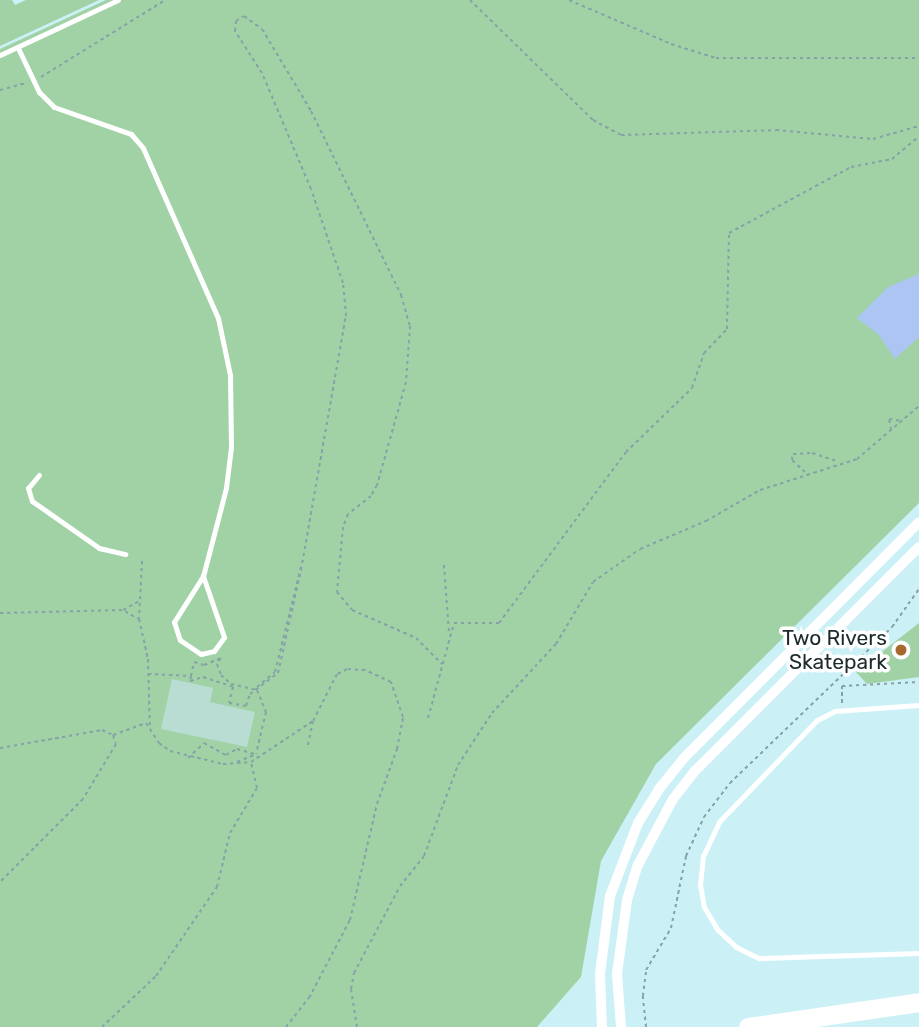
<!DOCTYPE html>
<style>
body{margin:0}
#map{position:relative;width:919px;height:1027px;overflow:hidden;background:#cbf1f6;font-family:Rubik,sans-serif}
div>[style]{position:absolute}
[style*='--x']{left:calc(var(--x)*1px);top:calc(var(--y)*1px);width:calc(var(--w)*1px);rotate:calc(var(--a)*1deg)}
.green>*{inset:0;background:#a0d2a6}
.water>*{inset:0;background:#acc5f2}
.building>*{inset:0;background:#b9ddd3}
.path>*{height:2px;margin-top:-1px;transform-origin:0;background:repeating-linear-gradient(90deg,#86a2a6 0 3.5px,transparent 0 7px)}
.service>*{height:5px;margin:-2.5px;padding:0 2.5px;transform-origin:2.5px;border-radius:2.5px;background:#fff}
.minor>*{height:10px;margin:-5px;padding:0 5px;transform-origin:5px;border-radius:5px;background:#fff}
.motorway>*{height:19px;margin:-9.5px;padding:0 9.5px;transform-origin:9.5px;border-radius:9.5px;background:#fff}
.dots>*{width:19px;height:19px;translate:-50% -50%;box-sizing:border-box;border:4px solid #fff;border-radius:50%}
span{translate:-50% -50%;white-space:nowrap;text-align:center;line-height:1.15;-webkit-text-stroke:7px #fff;paint-order:stroke}
.poi-label{font-size:21px;color:#1c2a2c}
.right{translate:-100% -50%;text-align:right}
</style>
<div id="map">
<div class="green">
<div style="clip-path:polygon(0 0,12px 0,15px 5px,26px 0,99px 0,0 46px)"></div>
<div style="clip-path:polygon(106px 0,919px 0,919px 503px,656px 764px,601px 861px,581px 977px,537px 1027px,0 1027px,0 49px)"></div>
<div style="clip-path:polygon(919px 623px,919px 677px,867px 684px,856px 672px)"></div>
</div>
<div class="water">
<div style="clip-path:polygon(919px 274px,919px 337px,895px 359px,878px 334px,857px 318px,888px 287px)"></div>
</div>
<div class="building">
<div style="clip-path:polygon(172px 679px,213px 688px,210px 702px,255px 712px,247px 747px,161px 729px)"></div>
</div>
<div class="path">
<div style="--x:470;--y:0;--w:172;--a:44.3"></div>
<div style="--x:593;--y:120;--w:32;--a:28"></div>
<div style="--x:621;--y:135;--w:155;--a:-1.8"></div>
<div style="--x:776;--y:130;--w:97;--a:5.3"></div>
<div style="--x:873;--y:139;--w:48;--a:-15.8"></div>
<div style="--x:569;--y:0;--w:111;--a:23.3"></div>
<div style="--x:671;--y:44;--w:47;--a:17.3"></div>
<div style="--x:716;--y:58;--w:203;--a:0"></div>
<div style="--x:41;--y:77;--w:146;--a:-31.8"></div>
<div style="--x:0;--y:90;--w:27;--a:-15"></div>
<div style="--x:891;--y:430;--w:11;--a:-100"></div>
<div style="--x:889;--y:419;--w:13;--a:9"></div>
<div style="--x:805;--y:472;--w:18;--a:-137"></div>
<div style="--x:792;--y:460;--w:6;--a:-81"></div>
<div style="--x:793;--y:454;--w:19;--a:-3"></div>
<div style="--x:812;--y:453;--w:28;--a:18"></div>
<div style="--x:142;--y:561;--w:58;--a:93"></div>
<div style="--x:139;--y:619;--w:41;--a:77.3"></div>
<div style="--x:148;--y:659;--w:70;--a:88.4"></div>
<div style="--x:444;--y:565;--w:68;--a:85.8"></div>
<div style="--x:125;--y:611;--w:15;--a:32"></div>
<div style="--x:0;--y:613;--w:123;--a:-1.4"></div>
<div style="--x:123;--y:610;--w:21;--a:-29"></div>
<div style="--x:148;--y:674;--w:43;--a:2.7"></div>
<div style="--x:191;--y:676;--w:14;--a:-78"></div>
<div style="--x:194;--y:662;--w:10;--a:17"></div>
<div style="--x:204;--y:665;--w:18;--a:-22"></div>
<div style="--x:221;--y:658;--w:7;--a:124"></div>
<div style="--x:217;--y:664;--w:12;--a:70"></div>
<div style="--x:221;--y:675;--w:13;--a:42"></div>
<div style="--x:231;--y:684;--w:27;--a:13"></div>
<div style="--x:257;--y:690;--w:24;--a:68"></div>
<div style="--x:266;--y:712;--w:43;--a:103.4"></div>
<div style="--x:191;--y:676;--w:5;--a:101"></div>
<div style="--x:190;--y:681;--w:14;--a:-17"></div>
<div style="--x:203;--y:677;--w:32;--a:18"></div>
<div style="--x:233;--y:687;--w:16;--a:104"></div>
<div style="--x:229;--y:703;--w:17;--a:10"></div>
<div style="--x:246;--y:706;--w:13;--a:-72"></div>
<div style="--x:250;--y:694;--w:35;--a:-37"></div>
<div style="--x:278;--y:673;--w:106;--a:-77.4"></div>
<div style="--x:301;--y:570;--w:258;--a:-80"></div>
<div style="--x:346;--y:316;--w:33;--a:-95"></div>
<div style="--x:343;--y:283;--w:99;--a:-108.8"></div>
<div style="--x:311;--y:189;--w:126;--a:-112.9"></div>
<div style="--x:262;--y:73;--w:50;--a:-122.7"></div>
<div style="--x:235;--y:31;--w:10;--a:-84"></div>
<div style="--x:236;--y:21;--w:9;--a:-32"></div>
<div style="--x:244;--y:16;--w:22;--a:36"></div>
<div style="--x:262;--y:29;--w:96;--a:59.1"></div>
<div style="--x:311;--y:111;--w:205;--a:63.9"></div>
<div style="--x:401;--y:295;--w:32;--a:74"></div>
<div style="--x:410;--y:326;--w:56;--a:94.1"></div>
<div style="--x:406;--y:382;--w:107;--a:105.7"></div>
<div style="--x:377;--y:485;--w:13;--a:119"></div>
<div style="--x:371;--y:496;--w:29;--a:142"></div>
<div style="--x:348;--y:514;--w:14;--a:111"></div>
<div style="--x:343;--y:527;--w:65;--a:95.3"></div>
<div style="--x:337;--y:592;--w:23;--a:50"></div>
<div style="--x:352;--y:610;--w:70;--a:23.6"></div>
<div style="--x:416;--y:638;--w:37;--a:45"></div>
<div style="--x:257;--y:687;--w:23;--a:-40"></div>
<div style="--x:275;--y:672;--w:112;--a:-76.1"></div>
<div style="--x:842;--y:703;--w:17;--a:-90"></div>
<div style="--x:842;--y:686;--w:77;--a:-3"></div>
<div style="--x:428;--y:718;--w:98;--a:-74.7"></div>
<div style="--x:454;--y:623;--w:45;--a:0"></div>
<div style="--x:499;--y:623;--w:213;--a:-53.4"></div>
<div style="--x:626;--y:452;--w:92;--a:-44.1"></div>
<div style="--x:692;--y:388;--w:37;--a:-71"></div>
<div style="--x:704;--y:353;--w:33;--a:-46"></div>
<div style="--x:727;--y:329;--w:96;--a:-88.8"></div>
<div style="--x:729;--y:233;--w:139;--a:-28.4"></div>
<div style="--x:851;--y:167;--w:42;--a:-11"></div>
<div style="--x:892;--y:159;--w:35;--a:-40"></div>
<div style="--x:113;--y:735;--w:35;--a:-20"></div>
<div style="--x:146;--y:723;--w:24;--a:57"></div>
<div style="--x:159;--y:743;--w:14;--a:36"></div>
<div style="--x:170;--y:751;--w:55;--a:13.8"></div>
<div style="--x:223;--y:764;--w:28;--a:-4"></div>
<div style="--x:251;--y:762;--w:74;--a:-33.5"></div>
<div style="--x:313;--y:721;--w:25;--a:102"></div>
<div style="--x:0;--y:748;--w:104;--a:-10"></div>
<div style="--x:102;--y:730;--w:12;--a:24"></div>
<div style="--x:113;--y:735;--w:9;--a:72"></div>
<div style="--x:116;--y:744;--w:64;--a:121"></div>
<div style="--x:83;--y:799;--w:117;--a:135"></div>
<div style="--x:188;--y:758;--w:22;--a:-43"></div>
<div style="--x:204;--y:743;--w:25;--a:29"></div>
<div style="--x:226;--y:755;--w:13;--a:-29"></div>
<div style="--x:237;--y:749;--w:18;--a:16"></div>
<div style="--x:237;--y:762;--w:18;--a:-22"></div>
<div style="--x:102;--y:1027;--w:74;--a:-43.4"></div>
<div style="--x:156;--y:976;--w:108;--a:-55.6"></div>
<div style="--x:217;--y:887;--w:56;--a:-76.5"></div>
<div style="--x:230;--y:833;--w:52;--a:-59"></div>
<div style="--x:257;--y:788;--w:27;--a:-103"></div>
<div style="--x:286;--y:1027;--w:37;--a:-52"></div>
<div style="--x:309;--y:998;--w:88;--a:-62.3"></div>
<div style="--x:350;--y:920;--w:119;--a:-76.9"></div>
<div style="--x:377;--y:804;--w:59;--a:-70"></div>
<div style="--x:397;--y:749;--w:33;--a:-79"></div>
<div style="--x:403;--y:717;--w:37;--a:-109"></div>
<div style="--x:391;--y:682;--w:29;--a:-155"></div>
<div style="--x:365;--y:670;--w:18;--a:-177"></div>
<div style="--x:347;--y:669;--w:11;--a:153"></div>
<div style="--x:337;--y:674;--w:53;--a:117.1"></div>
<div style="--x:357;--y:1027;--w:38;--a:-99"></div>
<div style="--x:351;--y:989;--w:16;--a:-79"></div>
<div style="--x:354;--y:973;--w:98;--a:-62.1"></div>
<div style="--x:400;--y:886;--w:38;--a:-51"></div>
<div style="--x:424;--y:856;--w:97;--a:-69.5"></div>
<div style="--x:458;--y:765;--w:62;--a:-56.8"></div>
<div style="--x:492;--y:713;--w:94;--a:-47.2"></div>
<div style="--x:556;--y:644;--w:72;--a:-59.2"></div>
<div style="--x:593;--y:582;--w:57;--a:-35.1"></div>
<div style="--x:640;--y:549;--w:72;--a:-23"></div>
<div style="--x:706;--y:521;--w:62;--a:-29.9"></div>
<div style="--x:760;--y:490;--w:102;--a:-17.7"></div>
<div style="--x:857;--y:459;--w:82;--a:-40.5"></div>
<div style="--x:646;--y:1027;--w:31;--a:-96"></div>
<div style="--x:643;--y:996;--w:26;--a:-83"></div>
<div style="--x:646;--y:970;--w:49;--a:-59.2"></div>
<div style="--x:671;--y:928;--w:74;--a:-78.2"></div>
<div style="--x:686;--y:856;--w:43;--a:-65.2"></div>
<div style="--x:704;--y:817;--w:43;--a:-52.6"></div>
<div style="--x:730;--y:783;--w:225;--a:-43.9"></div>
<div style="--x:892;--y:627;--w:47;--a:-54.6"></div>
</div>
<div class="service">
<div style="--x:18;--y:48;--w:49;--a:64.5"></div>
<div style="--x:39;--y:92;--w:21;--a:45"></div>
<div style="--x:54;--y:107;--w:82;--a:19.3"></div>
<div style="--x:131;--y:134;--w:18;--a:49"></div>
<div style="--x:143;--y:148;--w:186;--a:66.2"></div>
<div style="--x:218;--y:318;--w:58;--a:78.1"></div>
<div style="--x:230;--y:375;--w:72;--a:89.2"></div>
<div style="--x:231;--y:447;--w:41;--a:97"></div>
<div style="--x:226;--y:488;--w:91;--a:104.6"></div>
<div style="--x:203;--y:576;--w:54;--a:122.2"></div>
<div style="--x:174;--y:622;--w:19;--a:72"></div>
<div style="--x:180;--y:640;--w:25;--a:34"></div>
<div style="--x:201;--y:654;--w:13;--a:-13"></div>
<div style="--x:214;--y:651;--w:17;--a:-54"></div>
<div style="--x:224;--y:637;--w:65;--a:-109"></div>
<div style="--x:0;--y:55;--w:130;--a:-25"></div>
<div style="--x:39;--y:475;--w:17;--a:130"></div>
<div style="--x:28;--y:488;--w:14;--a:73"></div>
<div style="--x:32;--y:501;--w:82;--a:35"></div>
<div style="--x:99;--y:548;--w:27;--a:13"></div>
<div style="--x:919;--y:705;--w:84;--a:175.9"></div>
<div style="--x:835;--y:711;--w:20;--a:153"></div>
<div style="--x:817;--y:720;--w:141;--a:133.9"></div>
<div style="--x:719;--y:822;--w:38;--a:115"></div>
<div style="--x:703;--y:856;--w:29;--a:96"></div>
<div style="--x:700;--y:885;--w:22;--a:80"></div>
<div style="--x:704;--y:907;--w:27;--a:59"></div>
<div style="--x:718;--y:930;--w:25;--a:43"></div>
<div style="--x:736;--y:947;--w:25;--a:26"></div>
<div style="--x:759;--y:958;--w:160;--a:-1.8"></div>
</div>
<div class="minor">
<div style="--x:602;--y:1027;--w:53;--a:-92.2"></div>
<div style="--x:600;--y:974;--w:79;--a:-82.7"></div>
<div style="--x:610;--y:896;--w:78;--a:-69"></div>
<div style="--x:638;--y:823;--w:40;--a:-58"></div>
<div style="--x:659;--y:789;--w:38;--a:-51"></div>
<div style="--x:683;--y:759;--w:334;--a:-45.1"></div>
<div style="--x:621;--y:1027;--w:53;--a:-94.3"></div>
<div style="--x:617;--y:974;--w:75;--a:-82.3"></div>
<div style="--x:627;--y:900;--w:37;--a:-73"></div>
<div style="--x:638;--y:865;--w:75;--a:-62.1"></div>
<div style="--x:673;--y:799;--w:37;--a:-52"></div>
<div style="--x:696;--y:770;--w:315;--a:-45"></div>
</div>
<div class="motorway">
<div style="--x:748;--y:1027;--w:173;--a:-8.3"></div>
</div>
<div class="dots">
<div style="left:901px;top:650px;background:#a6692d"></div>
</div>
<div class="poi-label">
<span class="right" style="left:887px;top:650px">Two Rivers<br>Skatepark</span>
</div>
</div>
